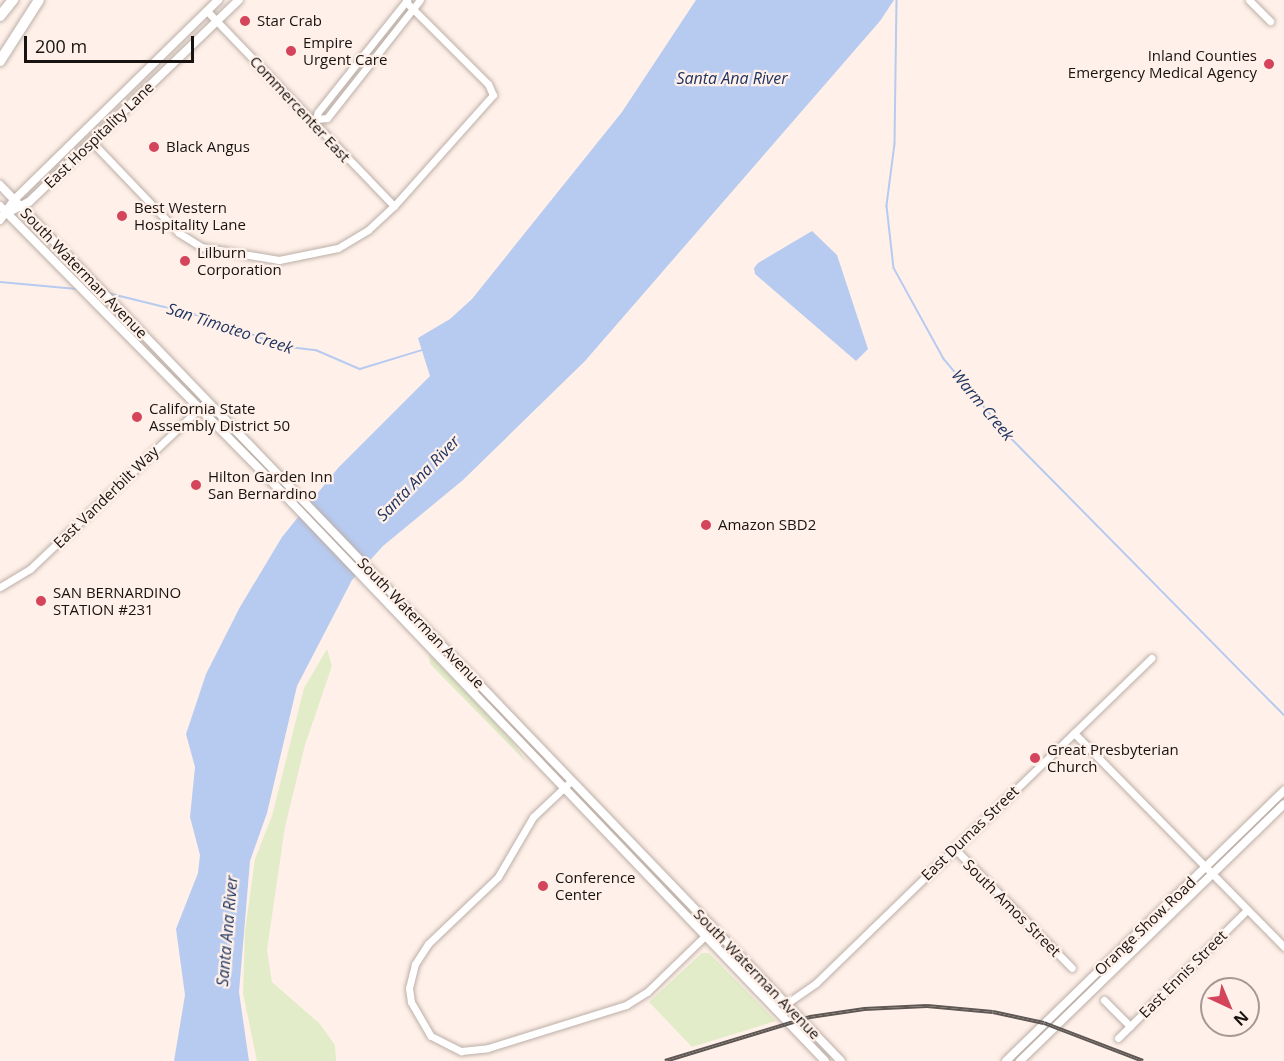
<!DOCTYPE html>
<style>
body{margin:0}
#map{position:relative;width:1284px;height:1061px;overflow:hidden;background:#fff1e9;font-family:"Open Sans",sans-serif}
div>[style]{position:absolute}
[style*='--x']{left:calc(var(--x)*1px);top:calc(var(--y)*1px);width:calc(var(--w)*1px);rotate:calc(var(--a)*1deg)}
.green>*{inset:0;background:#e2ecc8}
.water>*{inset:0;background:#b7caf0}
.stream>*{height:1.5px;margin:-0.75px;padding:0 0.75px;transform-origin:0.75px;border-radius:0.75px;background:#b7caf0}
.roads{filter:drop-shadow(0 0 2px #bcafa8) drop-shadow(0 0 2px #bcafa8)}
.minor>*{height:7px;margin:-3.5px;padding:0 3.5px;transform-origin:3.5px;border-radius:3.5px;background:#fff}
.major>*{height:8px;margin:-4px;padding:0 4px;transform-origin:4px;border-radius:4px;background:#fff}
.highway>*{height:10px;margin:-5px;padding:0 5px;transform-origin:5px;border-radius:5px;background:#fff}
.rail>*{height:4px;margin-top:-2px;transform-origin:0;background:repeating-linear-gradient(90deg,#fff1e9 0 4.5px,#5f5753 0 9px);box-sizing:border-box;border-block:2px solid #5f5753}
.dots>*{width:16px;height:16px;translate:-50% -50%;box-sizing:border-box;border:3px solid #fff1e9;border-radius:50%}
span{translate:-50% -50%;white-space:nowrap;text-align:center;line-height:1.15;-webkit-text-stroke:4.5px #fff1e9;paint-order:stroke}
.poi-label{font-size:15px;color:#181310}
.left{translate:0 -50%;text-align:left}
.right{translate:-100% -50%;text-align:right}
.street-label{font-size:15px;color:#181310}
.water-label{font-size:16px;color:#1e3462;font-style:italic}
.north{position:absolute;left:1200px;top:977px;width:60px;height:60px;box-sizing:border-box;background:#fff1e9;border:2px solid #a39892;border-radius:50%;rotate:136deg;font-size:16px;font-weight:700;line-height:24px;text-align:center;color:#181310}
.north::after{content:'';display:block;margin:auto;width:21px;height:27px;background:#d4445b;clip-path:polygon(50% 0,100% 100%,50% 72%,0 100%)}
.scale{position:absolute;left:24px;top:36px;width:170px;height:27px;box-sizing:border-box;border:3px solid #181310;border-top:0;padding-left:8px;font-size:18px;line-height:21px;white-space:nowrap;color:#181310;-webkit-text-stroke:4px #fff1e9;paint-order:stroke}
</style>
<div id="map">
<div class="green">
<div style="clip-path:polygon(327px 649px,332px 666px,305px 745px,285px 827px,267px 950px,272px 982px,320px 1024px,335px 1045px,336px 1061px,257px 1061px,243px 993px,245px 931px,255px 859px,272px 816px,304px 688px)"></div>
<div style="clip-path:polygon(429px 654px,511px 740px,529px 765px,430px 664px)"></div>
<div style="clip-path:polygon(702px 953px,709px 953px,776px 1021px,692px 1047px,649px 1002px)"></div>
</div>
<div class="water">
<div style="clip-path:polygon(696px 0,894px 0,880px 21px,585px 361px,463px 480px,383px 546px,352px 580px,297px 686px,267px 813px,250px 861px,239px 992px,249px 1061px,174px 1061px,185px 995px,176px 929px,198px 873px,200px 855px,190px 817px,195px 767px,186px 734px,206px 674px,240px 607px,282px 537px,338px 468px,430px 376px,418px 338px,450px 319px,472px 299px,622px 112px)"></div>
<div style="clip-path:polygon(812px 231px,837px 255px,868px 349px,856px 361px,755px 274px,754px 268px,758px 263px)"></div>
</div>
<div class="stream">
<div style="--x:897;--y:0;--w:144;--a:90.8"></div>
<div style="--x:895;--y:144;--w:63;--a:97.4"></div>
<div style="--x:887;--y:206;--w:62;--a:83.6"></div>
<div style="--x:894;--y:268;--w:104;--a:61.2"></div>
<div style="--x:944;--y:359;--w:99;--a:49.9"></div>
<div style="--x:1008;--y:435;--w:393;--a:45.4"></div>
<div style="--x:0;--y:282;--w:77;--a:5.2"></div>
<div style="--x:87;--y:290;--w:11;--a:10"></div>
<div style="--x:108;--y:293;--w:112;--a:13.9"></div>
<div style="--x:217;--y:320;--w:69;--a:22.1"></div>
<div style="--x:281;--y:346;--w:35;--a:7"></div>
<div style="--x:316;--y:350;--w:48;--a:23.4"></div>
<div style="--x:360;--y:369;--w:65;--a:-17"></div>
</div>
<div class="roads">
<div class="minor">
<div style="--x:1249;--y:0;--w:30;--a:45"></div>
<div style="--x:207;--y:11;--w:270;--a:46.2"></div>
<div style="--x:317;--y:119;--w:10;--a:-6"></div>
<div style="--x:327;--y:118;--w:150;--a:-51.8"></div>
<div style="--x:315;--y:121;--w:9;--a:-72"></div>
<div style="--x:318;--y:112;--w:143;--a:-51.5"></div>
<div style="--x:91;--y:141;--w:127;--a:46.3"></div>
<div style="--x:179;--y:233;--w:26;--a:32"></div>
<div style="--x:201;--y:247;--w:79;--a:9.5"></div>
<div style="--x:279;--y:260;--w:60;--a:-11.5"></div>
<div style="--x:338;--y:248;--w:35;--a:-31"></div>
<div style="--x:368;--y:230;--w:35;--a:-43"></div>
<div style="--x:394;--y:206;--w:149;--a:-48.3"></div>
<div style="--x:493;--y:95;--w:12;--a:-114"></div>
<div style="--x:488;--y:84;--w:116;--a:-135"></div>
<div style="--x:0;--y:587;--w:35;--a:-31"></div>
<div style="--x:30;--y:569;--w:244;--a:-43.5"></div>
<div style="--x:1074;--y:733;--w:300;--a:45.5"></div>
<div style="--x:571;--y:781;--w:52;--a:136.5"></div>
<div style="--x:533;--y:817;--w:69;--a:120.3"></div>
<div style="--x:498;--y:877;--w:97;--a:136.3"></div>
<div style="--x:428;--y:944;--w:24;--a:123"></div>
<div style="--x:415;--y:964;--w:25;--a:104"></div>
<div style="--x:409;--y:988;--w:14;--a:82"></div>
<div style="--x:411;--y:1002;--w:39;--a:60"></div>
<div style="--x:431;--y:1036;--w:34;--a:27"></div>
<div style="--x:461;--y:1051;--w:27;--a:-6"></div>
<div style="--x:488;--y:1048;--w:145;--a:-17.3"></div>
<div style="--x:626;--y:1005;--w:25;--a:-32"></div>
<div style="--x:647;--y:992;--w:91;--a:-44.1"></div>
<div style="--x:954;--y:848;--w:168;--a:45.5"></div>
<div style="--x:1104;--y:1000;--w:37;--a:45"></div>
<div style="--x:786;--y:1004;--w:37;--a:-35"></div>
<div style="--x:816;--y:983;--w:467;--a:-44.1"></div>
<div style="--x:1118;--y:1038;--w:182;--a:-44.8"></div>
</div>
<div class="major">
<div style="--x:0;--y:185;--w:1214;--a:46.17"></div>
<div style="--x:0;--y:206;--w:389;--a:45.4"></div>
<div style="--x:273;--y:483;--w:799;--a:46.32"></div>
<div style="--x:7;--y:213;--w:25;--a:-27"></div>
<div style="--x:29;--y:202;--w:291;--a:-43.9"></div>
<div style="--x:0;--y:220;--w:24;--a:-55"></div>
<div style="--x:14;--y:200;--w:286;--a:-44.4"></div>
<div style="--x:1006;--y:1061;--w:388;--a:-44.2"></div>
<div style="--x:1020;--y:1061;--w:368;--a:-44.2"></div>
</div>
<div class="highway">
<div style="--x:0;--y:16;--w:21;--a:-51"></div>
<div style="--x:0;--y:61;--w:72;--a:-57.4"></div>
</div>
</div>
<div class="rail">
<div style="--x:665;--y:1061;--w:152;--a:-16.9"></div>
<div style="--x:810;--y:1017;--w:55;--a:-8.4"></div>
<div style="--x:864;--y:1009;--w:63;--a:-2.7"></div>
<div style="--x:927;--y:1006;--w:66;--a:5.2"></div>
<div style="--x:993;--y:1012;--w:52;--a:12.2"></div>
<div style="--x:1044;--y:1023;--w:106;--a:21"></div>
</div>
<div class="dots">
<div style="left:245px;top:21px;background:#d4445b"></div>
<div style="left:291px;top:51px;background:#d4445b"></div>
<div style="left:1269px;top:64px;background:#d4445b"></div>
<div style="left:154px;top:147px;background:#d4445b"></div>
<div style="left:122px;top:216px;background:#d4445b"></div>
<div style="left:185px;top:261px;background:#d4445b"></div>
<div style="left:137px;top:417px;background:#d4445b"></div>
<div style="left:196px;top:485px;background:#d4445b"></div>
<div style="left:706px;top:525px;background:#d4445b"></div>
<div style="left:41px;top:601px;background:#d4445b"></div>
<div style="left:1035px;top:758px;background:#d4445b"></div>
<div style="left:543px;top:886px;background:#d4445b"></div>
</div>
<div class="poi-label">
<span class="left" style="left:257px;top:21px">Star Crab</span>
<span class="left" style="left:303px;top:51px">Empire<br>Urgent Care</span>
<span class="right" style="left:1257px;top:64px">Inland Counties<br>Emergency Medical Agency</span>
<span class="left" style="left:166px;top:147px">Black Angus</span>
<span class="left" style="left:134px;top:216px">Best Western<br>Hospitality Lane</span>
<span class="left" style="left:197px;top:261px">Lilburn<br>Corporation</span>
<span class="left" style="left:149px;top:417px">California State<br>Assembly District 50</span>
<span class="left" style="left:208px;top:485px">Hilton Garden Inn<br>San Bernardino</span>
<span class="left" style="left:718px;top:525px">Amazon SBD2</span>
<span class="left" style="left:53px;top:601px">SAN BERNARDINO<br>STATION #231</span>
<span class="left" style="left:1047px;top:758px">Great Presbyterian<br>Church</span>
<span class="left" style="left:555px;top:886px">Conference<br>Center</span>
</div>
<div class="street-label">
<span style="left:300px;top:109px;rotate:47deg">Commercenter East</span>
<span style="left:99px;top:135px;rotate:-44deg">East Hospitality Lane</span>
<span style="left:84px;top:273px;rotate:46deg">South Waterman Avenue</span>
<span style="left:106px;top:497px;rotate:-44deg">East Vanderbilt Way</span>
<span style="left:421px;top:623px;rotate:46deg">South Waterman Avenue</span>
<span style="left:970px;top:833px;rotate:-44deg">East Dumas Street</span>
<span style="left:1012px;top:908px;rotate:45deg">South Amos Street</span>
<span style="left:1145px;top:926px;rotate:-44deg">Orange Show Road</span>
<span style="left:757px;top:974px;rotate:46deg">South Waterman Avenue</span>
<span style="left:1183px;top:974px;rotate:-45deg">East Ennis Street</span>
</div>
<div class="water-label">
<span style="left:732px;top:78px">Santa Ana River</span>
<span style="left:230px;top:328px;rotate:18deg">San Timoteo Creek</span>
<span style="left:983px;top:405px;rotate:50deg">Warm Creek</span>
<span style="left:418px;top:478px;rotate:-46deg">Santa Ana River</span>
<span style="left:227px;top:931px;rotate:-85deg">Santa Ana River</span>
</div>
<div class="north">N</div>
<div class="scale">200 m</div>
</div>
